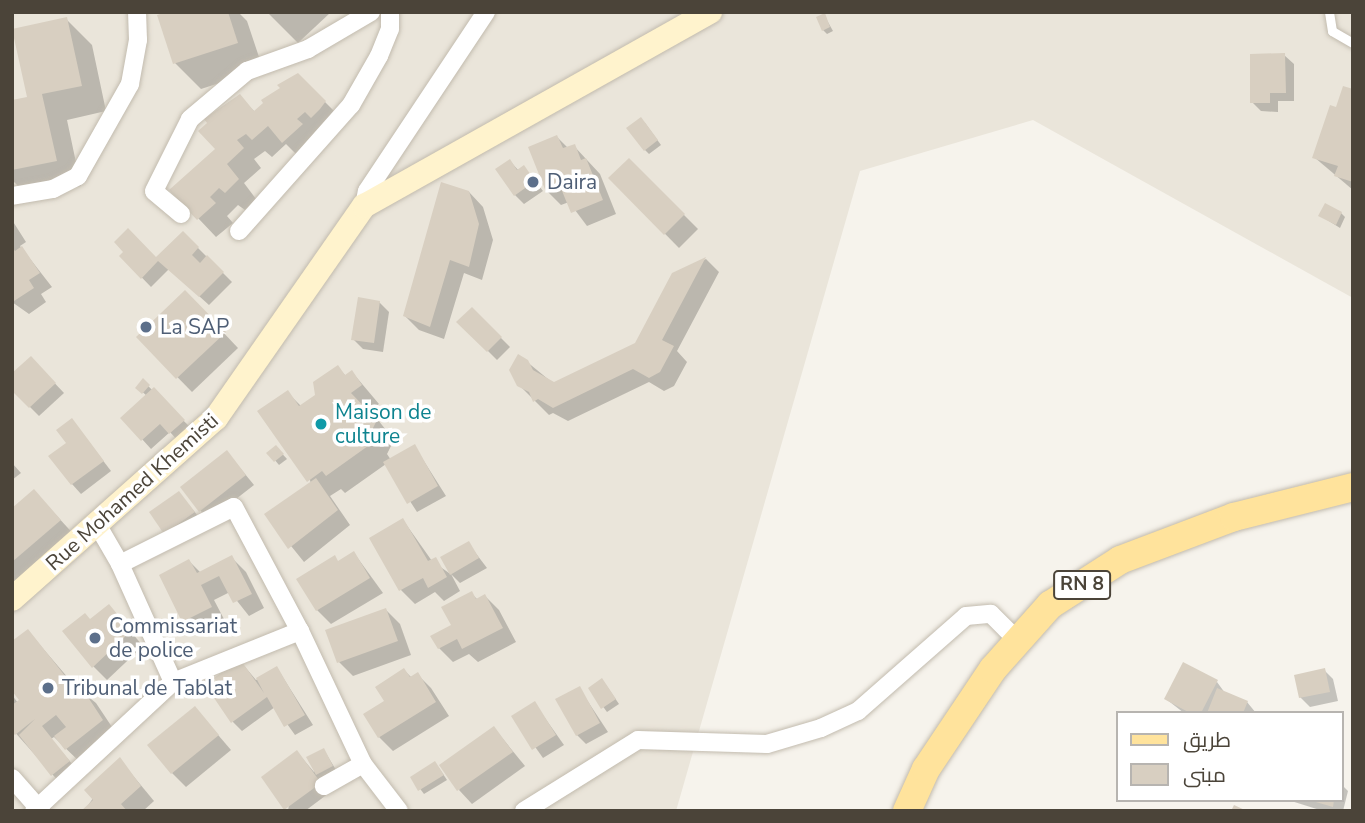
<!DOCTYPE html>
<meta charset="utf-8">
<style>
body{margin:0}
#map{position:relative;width:1365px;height:823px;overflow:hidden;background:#f6f3ec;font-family:"Nunito Sans",Cairo,sans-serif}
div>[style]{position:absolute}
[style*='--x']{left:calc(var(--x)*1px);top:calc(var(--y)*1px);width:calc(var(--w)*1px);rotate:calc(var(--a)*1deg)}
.residential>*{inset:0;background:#eae5da}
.shadow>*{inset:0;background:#0003}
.building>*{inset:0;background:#d8cfc1}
.roads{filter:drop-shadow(0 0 2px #c2bbae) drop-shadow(0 0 2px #c2bbae)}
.lane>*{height:9px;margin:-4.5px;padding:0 4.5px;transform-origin:4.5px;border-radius:4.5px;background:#fff}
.street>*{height:18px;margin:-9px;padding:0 9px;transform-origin:9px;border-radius:9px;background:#fff}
.secondary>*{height:24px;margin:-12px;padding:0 12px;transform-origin:12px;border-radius:12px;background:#fff3cd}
.primary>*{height:28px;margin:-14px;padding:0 14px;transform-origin:14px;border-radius:14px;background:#ffe39c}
.dots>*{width:19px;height:19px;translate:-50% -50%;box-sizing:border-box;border:4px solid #fff;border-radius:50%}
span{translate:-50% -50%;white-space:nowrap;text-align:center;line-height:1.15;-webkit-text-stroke:7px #fff;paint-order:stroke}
.shield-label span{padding:2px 5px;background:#fff;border:2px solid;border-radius:5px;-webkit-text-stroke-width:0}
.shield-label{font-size:19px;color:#4b4439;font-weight:700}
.service-label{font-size:21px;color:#4e5e75}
.left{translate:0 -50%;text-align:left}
.culture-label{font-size:21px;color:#0d838f}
.street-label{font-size:21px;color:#4b4439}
.frame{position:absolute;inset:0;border:14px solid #4b4439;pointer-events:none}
.legend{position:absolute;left:1116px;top:711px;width:228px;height:91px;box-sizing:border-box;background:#fff;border:2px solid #b7b4b0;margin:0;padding:9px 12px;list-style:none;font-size:21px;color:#4b4439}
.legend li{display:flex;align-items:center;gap:14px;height:35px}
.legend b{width:35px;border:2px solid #b7b4b0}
</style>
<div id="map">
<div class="residential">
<div style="clip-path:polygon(12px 12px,1353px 12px,1353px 298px,1033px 120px,860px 171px,676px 811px,12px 811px)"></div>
</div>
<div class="shadow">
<div style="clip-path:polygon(172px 12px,238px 12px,247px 21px,263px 69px,201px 89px,175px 63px)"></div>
<div style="clip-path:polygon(267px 12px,331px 12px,298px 43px)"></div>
<div style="clip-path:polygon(824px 15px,833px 31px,827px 34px,823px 30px)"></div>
<div style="clip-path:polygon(66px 19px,92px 45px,106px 111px,67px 120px,81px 186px,29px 197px,12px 180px,12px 102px,29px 99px)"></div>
<div style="clip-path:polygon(1284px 55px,1294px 64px,1294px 101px,1278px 101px,1278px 112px,1261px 111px,1252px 102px)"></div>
<div style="clip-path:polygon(298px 75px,343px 120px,302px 160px,286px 144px,272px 157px,265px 151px,254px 159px,261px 168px,244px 183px,256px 199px,245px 210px,238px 205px,227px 216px,233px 223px,216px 237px,198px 218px,217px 149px,239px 96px,255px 112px)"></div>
<div style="clip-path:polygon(1353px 91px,1353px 190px,1314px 157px,1338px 109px)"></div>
<div style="clip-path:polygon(645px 123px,661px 145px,649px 154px,645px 150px)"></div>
<div style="clip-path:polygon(557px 137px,568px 148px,574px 146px,600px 174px,616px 214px,587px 226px,569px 202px,561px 205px,547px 191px)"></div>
<div style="clip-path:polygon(629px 160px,698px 229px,679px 248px,610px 178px)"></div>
<div style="clip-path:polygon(510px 161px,519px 171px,524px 167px,543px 191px,524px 204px,515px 195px)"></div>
<div style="clip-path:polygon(469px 192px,483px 207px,493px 240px,482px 280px,464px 273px,444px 339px,419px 330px,405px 316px)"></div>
<div style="clip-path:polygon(1341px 213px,1345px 217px,1340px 228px,1321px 216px)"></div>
<div style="clip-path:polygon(12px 220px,26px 242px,20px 246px,52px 287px,41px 294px,46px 302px,29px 314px,12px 302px)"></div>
<div style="clip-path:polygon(183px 233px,232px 282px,209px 305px,169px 269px,151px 287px,121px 256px,156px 260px)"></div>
<div style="clip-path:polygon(706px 259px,719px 272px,677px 351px,687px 362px,674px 386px,664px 391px,649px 382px,568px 421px,553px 413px,549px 415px,519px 385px,526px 361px,554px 384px,636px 344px,674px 274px)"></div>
<div style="clip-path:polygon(185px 292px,238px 348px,192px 392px,138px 337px)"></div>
<div style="clip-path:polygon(379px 302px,389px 312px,383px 352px,363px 349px,353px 339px)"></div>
<div style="clip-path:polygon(472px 309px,510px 347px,497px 360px,459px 322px)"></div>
<div style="clip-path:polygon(31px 358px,64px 393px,39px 416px,12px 389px)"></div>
<div style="clip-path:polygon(337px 367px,346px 376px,352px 372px,379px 404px,370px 410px,394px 440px,387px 454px,391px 460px,415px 447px,446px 496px,417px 512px,386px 464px,345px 493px,341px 489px,330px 496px,350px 525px,304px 562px,266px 515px,311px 484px,288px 393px,301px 406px,317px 395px)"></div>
<div style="clip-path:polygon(143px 381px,193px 430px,179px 442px,170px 432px,151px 449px,123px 418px,147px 396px,137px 387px)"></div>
<div style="clip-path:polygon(72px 420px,111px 471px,81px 494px,72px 484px,68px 443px)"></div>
<div style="clip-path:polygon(276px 447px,287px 459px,279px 465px,269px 453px)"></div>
<div style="clip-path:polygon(227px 452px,254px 485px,209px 520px,200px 510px)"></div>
<div style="clip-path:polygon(12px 463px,21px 473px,12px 480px)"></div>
<div style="clip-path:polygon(34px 491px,78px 539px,12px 600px,12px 510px)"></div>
<div style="clip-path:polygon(179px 493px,203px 522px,165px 533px)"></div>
<div style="clip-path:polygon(403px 520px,432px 561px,449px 573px,468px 543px,487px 568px,460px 583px,451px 574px,460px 591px,444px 601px,435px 592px,415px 604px,401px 590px)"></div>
<div style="clip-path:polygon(354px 553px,383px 593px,331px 624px,317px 610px)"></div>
<div style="clip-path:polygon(232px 558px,246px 572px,264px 608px,249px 616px,230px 592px,214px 600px,225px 621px,198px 635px,184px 621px,189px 561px,201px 573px)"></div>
<div style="clip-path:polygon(471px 593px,478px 600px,485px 596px,499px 610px,516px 642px,478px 662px,469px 654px,453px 662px,439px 648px)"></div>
<div style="clip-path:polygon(109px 606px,143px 646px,107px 680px,93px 666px,91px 621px)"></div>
<div style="clip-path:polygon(386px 610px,400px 624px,411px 655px,353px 676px,339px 662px)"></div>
<div style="clip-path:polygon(28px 631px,75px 686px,96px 703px,120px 739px,85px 767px,54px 737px,51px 739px,78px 771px,61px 784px,12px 729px,12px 695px,18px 703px,22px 700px)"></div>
<div style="clip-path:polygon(240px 661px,256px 680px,277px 668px,313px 725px,295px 735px,275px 707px,242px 731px,233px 722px,223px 689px)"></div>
<div style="clip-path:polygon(404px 670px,412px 678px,417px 674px,431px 688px,449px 716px,393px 751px,379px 737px,387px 702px)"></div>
<div style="clip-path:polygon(1324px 670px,1333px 679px,1338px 701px,1310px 707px,1300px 697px)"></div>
<div style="clip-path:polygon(1217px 682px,1225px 693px,1247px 702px,1256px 713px,1184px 713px,1166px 699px)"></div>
<div style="clip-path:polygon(606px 685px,619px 704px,607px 712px,590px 689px)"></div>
<div style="clip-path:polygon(579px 688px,608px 732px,586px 744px,577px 735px)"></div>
<div style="clip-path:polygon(535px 704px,564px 745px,543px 758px,514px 717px)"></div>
<div style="clip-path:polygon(195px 708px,231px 750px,186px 787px,172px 773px)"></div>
<div style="clip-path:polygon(494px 728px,525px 766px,472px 804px,459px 790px)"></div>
<div style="clip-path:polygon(324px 750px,336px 770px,319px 779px,329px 793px,305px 811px,288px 811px,297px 752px,314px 772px)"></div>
<div style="clip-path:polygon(120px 760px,154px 801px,143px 811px,84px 811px)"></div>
<div style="clip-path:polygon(439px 768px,447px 780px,424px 794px,412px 778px)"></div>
<div style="clip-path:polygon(1342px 785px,1348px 791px,1343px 811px,1323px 811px,1288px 800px,1342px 800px)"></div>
</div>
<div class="building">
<div style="clip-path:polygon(166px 12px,228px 12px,238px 43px,173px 64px,157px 15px)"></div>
<div style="clip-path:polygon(825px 13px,830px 27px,822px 31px,816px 17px)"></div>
<div style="clip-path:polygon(67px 17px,82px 86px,42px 94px,57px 161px,12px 170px,12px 100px,27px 97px,12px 29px)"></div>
<div style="clip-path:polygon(1285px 53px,1286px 93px,1270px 93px,1270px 103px,1250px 103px,1250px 54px)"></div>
<div style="clip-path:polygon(298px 73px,326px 101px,320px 109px,311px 118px,305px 112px,297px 119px,303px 124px,282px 143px,268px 126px,252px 140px,246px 134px,237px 140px,244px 148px,227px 164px,239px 179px,225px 193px,219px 188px,210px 197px,216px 203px,197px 220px,169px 190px,215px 149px,198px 131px,207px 123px,204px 119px,240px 94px,254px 111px,263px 103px,261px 100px,280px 88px,277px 85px)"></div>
<div style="clip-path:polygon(1343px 86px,1353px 89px,1353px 182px,1334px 176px,1338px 166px,1312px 158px,1330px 105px,1336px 107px)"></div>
<div style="clip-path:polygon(641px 117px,658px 140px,644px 151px,626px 128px)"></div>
<div style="clip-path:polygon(557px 135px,563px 148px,575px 144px,581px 160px,586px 158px,603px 200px,571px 213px,560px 186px,546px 192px,528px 147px)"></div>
<div style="clip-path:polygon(629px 158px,685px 214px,664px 235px,608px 178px)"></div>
<div style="clip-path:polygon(510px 159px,517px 170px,524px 165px,535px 181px,514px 196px,495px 169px)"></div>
<div style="clip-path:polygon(441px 182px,469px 191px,479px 224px,469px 267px,450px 260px,430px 327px,403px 316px)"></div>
<div style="clip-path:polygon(1325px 203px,1342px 212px,1336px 225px,1318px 216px)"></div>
<div style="clip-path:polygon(128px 228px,156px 257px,183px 231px,199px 247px,192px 255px,200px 263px,207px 255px,224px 272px,199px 297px,158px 261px,141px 279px,119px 256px,123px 252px,114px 242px)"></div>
<div style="clip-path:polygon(22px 246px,40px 273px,29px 280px,34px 288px,14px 301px,12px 247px,15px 251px)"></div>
<div style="clip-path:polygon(706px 257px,662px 340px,674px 346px,660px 372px,649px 378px,633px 369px,553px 408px,538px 399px,533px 402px,529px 392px,517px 386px,509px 370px,518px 354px,528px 360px,533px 370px,554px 382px,635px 343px,672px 273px)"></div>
<div style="clip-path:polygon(185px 290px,226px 332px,176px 379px,136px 337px)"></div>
<div style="clip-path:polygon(358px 297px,380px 301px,374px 343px,351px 340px)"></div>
<div style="clip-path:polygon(472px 307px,502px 337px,487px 352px,456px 322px)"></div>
<div style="clip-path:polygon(31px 356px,56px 383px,29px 408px,12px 391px,12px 373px)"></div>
<div style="clip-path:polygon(338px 365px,345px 375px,352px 370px,362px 385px,351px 393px,377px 420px,370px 434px,375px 441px,326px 476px,322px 471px,307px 482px,257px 411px,288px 390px,299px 406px,315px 395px,313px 382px)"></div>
<div style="clip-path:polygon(143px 378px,150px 385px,142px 394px,135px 388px)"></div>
<div style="clip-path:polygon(154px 387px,185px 420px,169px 434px,160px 424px,141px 441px,120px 418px)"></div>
<div style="clip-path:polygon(72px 418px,104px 461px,71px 485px,48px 456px,66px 443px,56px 430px)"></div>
<div style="clip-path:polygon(415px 444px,438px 486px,407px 504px,383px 462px)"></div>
<div style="clip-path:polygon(276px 445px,284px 454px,274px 462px,266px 453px)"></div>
<div style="clip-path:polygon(227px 450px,246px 475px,199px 512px,180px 487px)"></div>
<div style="clip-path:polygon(316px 478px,338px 510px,288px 549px,264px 514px)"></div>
<div style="clip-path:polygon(34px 489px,61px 520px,12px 562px,12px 508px)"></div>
<div style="clip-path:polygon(179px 491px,195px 512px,164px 534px,149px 512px)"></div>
<div style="clip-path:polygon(403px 518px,428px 561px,436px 557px,447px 577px,428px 588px,423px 578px,399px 591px,369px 538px)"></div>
<div style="clip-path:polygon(469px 541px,479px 558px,450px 575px,440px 557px)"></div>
<div style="clip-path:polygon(354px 551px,370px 578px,316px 611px,296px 579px,335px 555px,338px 561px)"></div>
<div style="clip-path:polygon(232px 555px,252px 594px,233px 603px,219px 576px,201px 585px,212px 607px,182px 622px,159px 575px,189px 559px,197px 573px)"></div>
<div style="clip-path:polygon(472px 591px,476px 599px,485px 594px,503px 628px,462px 649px,457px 639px,438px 649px,430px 636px,451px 625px,441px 607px)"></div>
<div style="clip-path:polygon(109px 604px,131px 631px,92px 668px,62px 631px,85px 613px,90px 619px)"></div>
<div style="clip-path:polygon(386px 608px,398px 641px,337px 663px,325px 630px)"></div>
<div style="clip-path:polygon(28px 629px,73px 686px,78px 682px,103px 720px,65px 750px,54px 736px,66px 727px,56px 715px,42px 726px,70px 761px,51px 776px,19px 735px,35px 719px,15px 735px,12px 732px,12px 705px,19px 700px,12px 691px,12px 641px)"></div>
<div style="clip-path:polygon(240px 659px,264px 693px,256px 678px,277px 666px,305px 715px,284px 727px,267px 697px,231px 723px,212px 695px,221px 689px,214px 678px)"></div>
<div style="clip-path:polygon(1183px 662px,1218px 680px,1201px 713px,1190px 713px,1164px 699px)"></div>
<div style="clip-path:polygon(404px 668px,410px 677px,418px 672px,436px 702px,378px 738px,363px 714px,384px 701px,375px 687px)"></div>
<div style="clip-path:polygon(1325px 668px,1330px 692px,1299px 698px,1294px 675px)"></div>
<div style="clip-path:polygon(602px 678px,616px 699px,601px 709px,588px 688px)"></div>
<div style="clip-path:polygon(580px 686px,600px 723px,576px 736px,555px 699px)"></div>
<div style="clip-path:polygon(1217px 688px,1248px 701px,1243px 713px,1207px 713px)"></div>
<div style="clip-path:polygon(535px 701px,556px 735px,532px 750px,511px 716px)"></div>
<div style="clip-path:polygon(195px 706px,219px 735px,171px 774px,147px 745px)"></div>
<div style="clip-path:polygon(494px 726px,513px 752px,457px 791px,439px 765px)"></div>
<div style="clip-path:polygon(324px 748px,333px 766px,316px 775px,306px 757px)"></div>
<div style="clip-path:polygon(297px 750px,321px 783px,284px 810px,261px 777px)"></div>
<div style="clip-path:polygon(120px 757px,141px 786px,121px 804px,127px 811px,81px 811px,93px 800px,84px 790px)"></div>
<div style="clip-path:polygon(435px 761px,444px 775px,418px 791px,410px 777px)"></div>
<div style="clip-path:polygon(1309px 800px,1334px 800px,1333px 807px)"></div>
<div style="clip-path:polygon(1234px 805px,1247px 811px,1231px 811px)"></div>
</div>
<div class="roads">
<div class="lane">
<div style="--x:1329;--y:12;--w:19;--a:81"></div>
<div style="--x:1332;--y:31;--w:24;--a:30"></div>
</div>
<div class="street">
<div style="--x:12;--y:196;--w:42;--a:-9.7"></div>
<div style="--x:53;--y:189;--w:28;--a:-27"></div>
<div style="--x:78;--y:176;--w:106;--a:-60.5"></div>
<div style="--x:130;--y:84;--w:45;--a:-79.7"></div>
<div style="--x:138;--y:40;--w:28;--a:-92"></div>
<div style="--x:364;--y:206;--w:15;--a:-79"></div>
<div style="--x:367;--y:191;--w:215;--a:-56.4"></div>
<div style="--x:181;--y:214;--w:35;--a:-140"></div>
<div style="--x:154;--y:191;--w:80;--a:-63.4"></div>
<div style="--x:190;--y:119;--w:75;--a:-40.1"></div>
<div style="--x:247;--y:71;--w:65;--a:-19.8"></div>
<div style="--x:308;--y:49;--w:73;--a:-30.4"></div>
<div style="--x:239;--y:231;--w:169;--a:-48.4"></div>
<div style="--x:351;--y:105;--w:56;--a:-60.3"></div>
<div style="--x:379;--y:56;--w:29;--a:-68"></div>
<div style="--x:390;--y:29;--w:17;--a:-90"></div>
<div style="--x:98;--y:526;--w:44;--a:59.9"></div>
<div style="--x:173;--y:682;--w:129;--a:-114.2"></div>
<div style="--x:120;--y:564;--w:127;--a:-26.6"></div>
<div style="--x:234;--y:507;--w:140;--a:62"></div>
<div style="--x:363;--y:764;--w:59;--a:52.5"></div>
<div style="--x:12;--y:778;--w:44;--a:48.7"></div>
<div style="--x:34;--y:811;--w:190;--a:-42.9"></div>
<div style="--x:173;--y:682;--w:137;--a:-21.9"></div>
<div style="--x:300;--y:631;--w:147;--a:64.7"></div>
<div style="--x:363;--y:764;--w:45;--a:150.6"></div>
<div style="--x:524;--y:811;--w:134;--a:-31.9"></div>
<div style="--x:638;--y:740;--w:129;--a:1.8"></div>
<div style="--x:767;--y:744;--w:56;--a:-16.5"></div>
<div style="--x:821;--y:728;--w:41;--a:-24.7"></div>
<div style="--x:858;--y:711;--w:144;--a:-41.3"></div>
<div style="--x:966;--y:616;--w:25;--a:-5"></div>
<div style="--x:991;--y:614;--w:38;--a:45"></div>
</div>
<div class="secondary">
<div style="--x:12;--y:599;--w:273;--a:-41.6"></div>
<div style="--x:216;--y:418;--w:259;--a:-55.1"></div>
<div style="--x:364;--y:206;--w:397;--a:-29.3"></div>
</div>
<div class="primary">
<div style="--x:907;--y:811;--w:46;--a:-65.7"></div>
<div style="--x:926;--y:769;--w:120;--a:-56.2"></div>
<div style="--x:993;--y:669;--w:86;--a:-48.3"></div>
<div style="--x:1050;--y:605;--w:83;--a:-32.7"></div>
<div style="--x:1120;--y:560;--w:122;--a:-20.7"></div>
<div style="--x:1234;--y:517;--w:123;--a:-14.1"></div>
</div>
</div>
<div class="dots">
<div style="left:533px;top:182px;background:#5c6f8a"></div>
<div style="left:146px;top:327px;background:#5c6f8a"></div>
<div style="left:321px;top:424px;background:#0f9aa8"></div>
<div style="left:95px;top:638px;background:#5c6f8a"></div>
<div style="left:48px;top:688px;background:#5c6f8a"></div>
</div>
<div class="shield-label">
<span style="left:1082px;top:585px">RN 8</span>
</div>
<div class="service-label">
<span class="left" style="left:547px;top:182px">Daira</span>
<span class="left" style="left:160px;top:327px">La SAP</span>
<span class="left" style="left:109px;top:638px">Commissariat<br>de police</span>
<span class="left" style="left:62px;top:688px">Tribunal de Tablat</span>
</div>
<div class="culture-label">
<span class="left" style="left:335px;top:424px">Maison de<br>culture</span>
</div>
<div class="street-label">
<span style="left:132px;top:492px;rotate:-42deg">Rue Mohamed Khemisti</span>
</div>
<div class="frame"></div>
<ul class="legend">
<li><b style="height:9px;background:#ffe39c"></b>طريق</li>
<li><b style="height:19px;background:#d8cfc1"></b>مبنى</li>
</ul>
</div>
